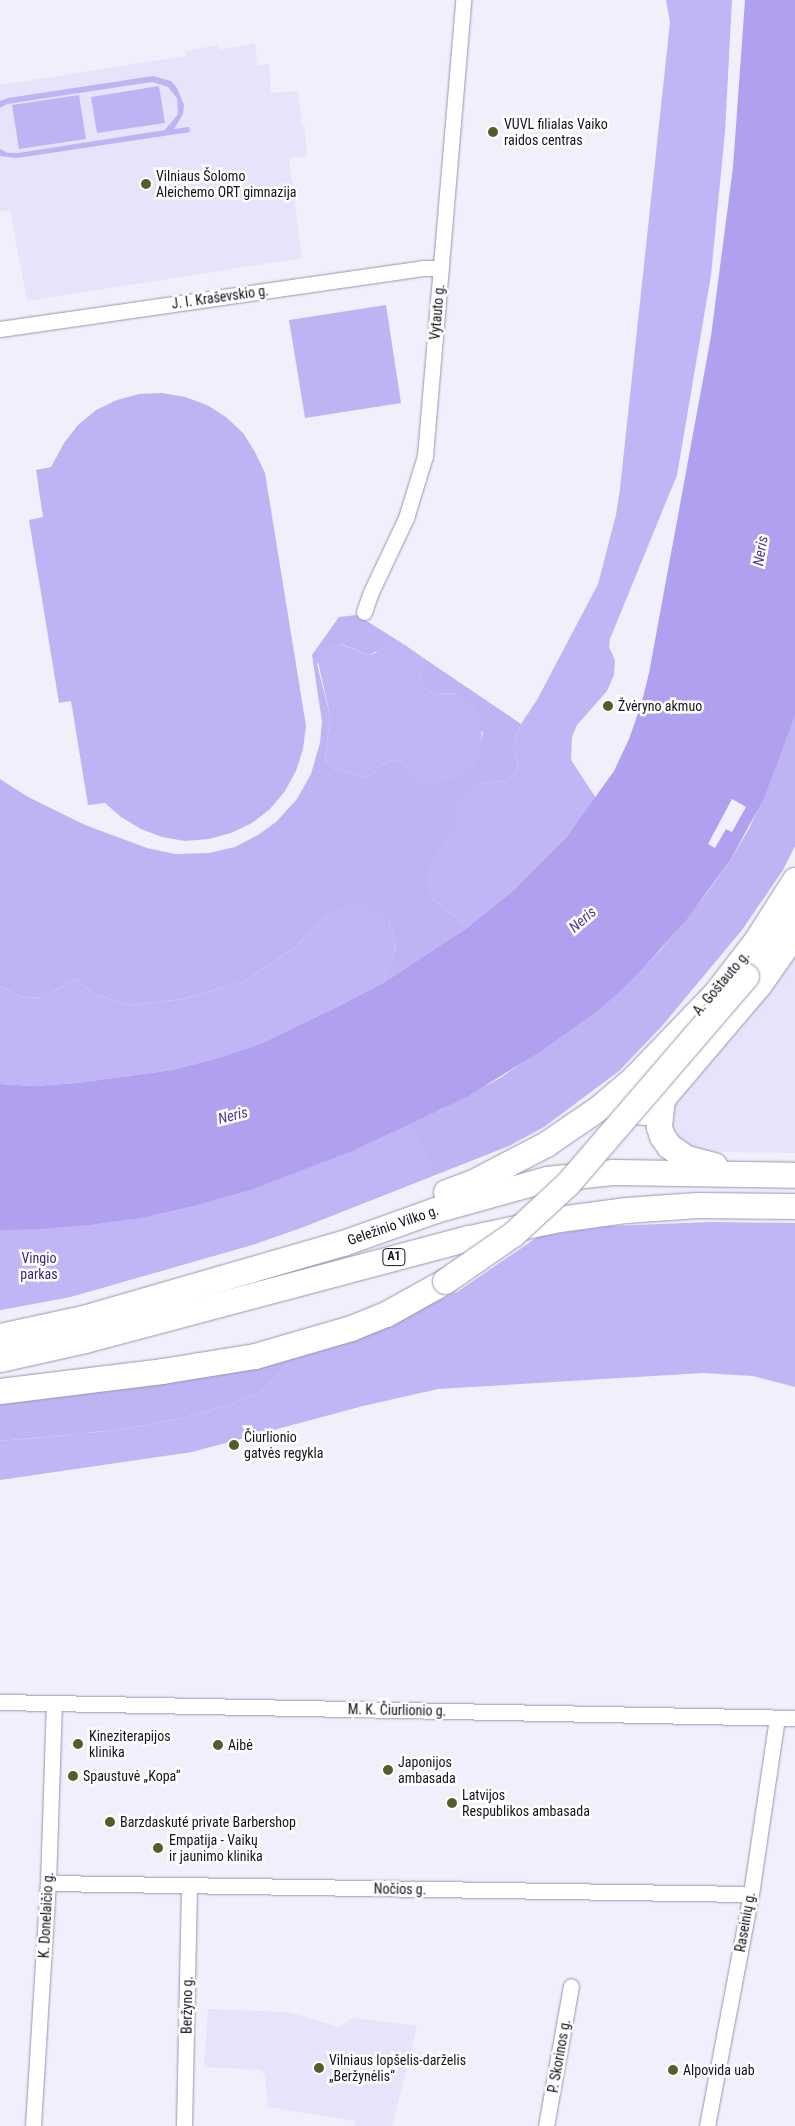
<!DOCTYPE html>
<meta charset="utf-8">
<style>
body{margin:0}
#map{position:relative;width:795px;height:2126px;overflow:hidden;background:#f1effb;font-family:"Roboto Condensed",sans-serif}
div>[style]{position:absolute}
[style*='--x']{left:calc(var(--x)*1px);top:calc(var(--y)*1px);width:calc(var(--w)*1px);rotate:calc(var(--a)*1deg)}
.built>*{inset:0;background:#e6e3fa}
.green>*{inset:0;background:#bfb4f3}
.forest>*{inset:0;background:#c0b5f5}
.water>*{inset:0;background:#b0a0ef}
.pier>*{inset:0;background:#f1effb}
.roads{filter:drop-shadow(0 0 1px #9994b1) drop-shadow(0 0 1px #9994b1)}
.minor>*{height:15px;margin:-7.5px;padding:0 7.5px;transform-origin:7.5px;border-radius:7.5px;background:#fff}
.primary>*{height:24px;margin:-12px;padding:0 12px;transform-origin:12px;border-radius:12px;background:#fff}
.trunk>*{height:25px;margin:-12.5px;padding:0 12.5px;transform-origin:12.5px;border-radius:12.5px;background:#fff}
.bridges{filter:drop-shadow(0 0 1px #9994b1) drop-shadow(0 0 1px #9994b1)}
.trunk-bridge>*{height:25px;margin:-12.5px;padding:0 12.5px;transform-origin:12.5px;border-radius:12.5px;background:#fff}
.dots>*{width:14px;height:14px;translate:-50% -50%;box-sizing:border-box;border:2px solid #fff;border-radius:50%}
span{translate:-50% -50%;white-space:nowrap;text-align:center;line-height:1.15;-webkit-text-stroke:5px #fff;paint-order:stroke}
.shield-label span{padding:1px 4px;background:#fff;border:1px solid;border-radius:4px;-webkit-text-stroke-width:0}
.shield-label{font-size:12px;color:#14121d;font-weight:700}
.poi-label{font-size:14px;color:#14121d}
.left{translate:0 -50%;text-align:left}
.street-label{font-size:14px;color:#14121d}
.park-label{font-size:14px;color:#3b1c76}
.water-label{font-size:15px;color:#533893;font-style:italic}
</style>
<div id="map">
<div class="built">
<div style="clip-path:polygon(255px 43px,257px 65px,269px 64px,271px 93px,298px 91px,302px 125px,305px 129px,307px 156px,289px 158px,302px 258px,27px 301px,10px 210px,0 212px,0 85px,186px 56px,185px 51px,218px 45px,219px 50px)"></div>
<div style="clip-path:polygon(795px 957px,795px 1153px,692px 1151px,677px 1145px,666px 1115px,667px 1108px,758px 1006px)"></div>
<div style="clip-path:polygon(208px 2009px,288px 2012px,339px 2027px,353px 2018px,417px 2026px,392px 2126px,355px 2126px,356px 2121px,268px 2107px,265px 2075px,261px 2070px,204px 2067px)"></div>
</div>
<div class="green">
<div style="clip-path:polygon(153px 76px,171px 81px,177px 88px,184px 105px,183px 114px,174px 129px,189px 127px,190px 132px,17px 158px,0 156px,0 149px,8px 153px,18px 153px,165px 130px,178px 114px,177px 98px,168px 87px,152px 82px,7px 104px,0 108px,0 101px,8px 98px)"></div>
<div style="clip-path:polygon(159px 86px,165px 123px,97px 133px,91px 97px)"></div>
<div style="clip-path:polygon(79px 95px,86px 139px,19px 149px,12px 105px)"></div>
<div style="clip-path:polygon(386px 305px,401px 403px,305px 418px,289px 320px)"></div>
<div style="clip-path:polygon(162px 393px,185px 397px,207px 405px,226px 417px,243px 433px,255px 452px,265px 473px,306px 726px,303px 749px,296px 771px,285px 791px,270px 809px,252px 823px,231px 833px,209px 839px,185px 841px,162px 837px,141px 829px,121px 817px,105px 803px,88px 805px,71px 701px,59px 703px,29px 520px,43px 517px,36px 470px,51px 467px,64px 443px,78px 425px,96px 410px,117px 400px,139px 394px)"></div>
<div style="clip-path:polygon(357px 615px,405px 645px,396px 641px,369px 655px,341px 644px,317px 664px,330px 716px,325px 760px,333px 768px,365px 778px,373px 774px,380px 766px,392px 760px,401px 762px,419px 782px,475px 764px,483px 733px,459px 694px,435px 693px,425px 688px,420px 679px,423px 665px,422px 657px,521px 724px,513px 743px,513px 754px,518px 765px,514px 775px,507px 780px,477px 784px,459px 804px,457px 828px,431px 863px,429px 896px,468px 927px,383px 983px,396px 947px,389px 920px,332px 911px,296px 946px,245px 981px,183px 999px,130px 1005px,96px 995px,75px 979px,43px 997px,24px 998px,0 986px,0 779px,28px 797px,85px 825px,147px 848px,175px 854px,209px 853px,235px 847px,258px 835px,276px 822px,297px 799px,311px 774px,320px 743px,322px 722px,312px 655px,339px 617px)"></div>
<div style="clip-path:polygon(795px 716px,795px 846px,783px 870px,742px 930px,662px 1026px,619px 1071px,544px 1127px,509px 1146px,301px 1228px,255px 1244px,70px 1297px,0 1310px,0 1230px,440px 1110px,500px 1078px,595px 1013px,639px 973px,662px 948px,709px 890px,731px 859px,750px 827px)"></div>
<div style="clip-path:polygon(293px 1357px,279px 1374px,260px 1392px,228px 1405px,182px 1418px,118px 1430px,0 1441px,0 1402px)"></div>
</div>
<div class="forest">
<div style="clip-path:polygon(666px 0,732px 0,725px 132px,711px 275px,677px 475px,610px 639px,609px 647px,615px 660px,614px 675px,607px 691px,577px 725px,572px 737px,571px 760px,596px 798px,566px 838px,541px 864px,515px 889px,468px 927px,429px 896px,427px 875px,431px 863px,456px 828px,459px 804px,463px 792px,477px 784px,507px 780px,514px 775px,518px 765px,513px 754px,513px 743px,521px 724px,537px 700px,598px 584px,616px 515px,620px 489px,665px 69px,670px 22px)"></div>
<div style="clip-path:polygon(396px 641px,405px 645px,422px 657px,423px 665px,420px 679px,425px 688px,435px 693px,459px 694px,476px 707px,482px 720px,481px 746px,475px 764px,461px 777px,429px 784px,419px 782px,401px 762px,392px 760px,380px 766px,373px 774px,365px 778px,333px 768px,325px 760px,330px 716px,317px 657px,325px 647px,332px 644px,340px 644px,369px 655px,375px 653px,387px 642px)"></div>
<div style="clip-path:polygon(363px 902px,389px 920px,396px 947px,383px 983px,341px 1005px,260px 1044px,218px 1058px,172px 1070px,77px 1083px,33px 1086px,0 1084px,0 986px,24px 998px,43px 997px,75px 979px,96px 995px,130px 1005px,183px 999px,245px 981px,296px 946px,332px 911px)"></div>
<div style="clip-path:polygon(412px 1124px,435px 1174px,255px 1244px,70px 1297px,0 1310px,0 1230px,40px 1229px,88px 1225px,141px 1218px,197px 1205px,295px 1174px)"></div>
<div style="clip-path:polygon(711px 1222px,795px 1223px,795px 1387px,753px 1376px,703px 1373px,438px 1389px,363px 1406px,192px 1452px,0 1480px,0 1441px,118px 1430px,182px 1418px,228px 1405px,260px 1392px,279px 1374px,293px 1357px,382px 1325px,457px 1292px,539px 1236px,609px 1226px)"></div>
</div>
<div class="water">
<div style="clip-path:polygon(745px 0,795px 0,795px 716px,764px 798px,731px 859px,687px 919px,639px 973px,616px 995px,595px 1013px,538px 1053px,467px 1097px,352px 1151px,250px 1190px,197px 1205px,141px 1218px,88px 1225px,40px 1229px,0 1230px,0 1084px,33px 1086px,77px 1083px,172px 1070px,218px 1058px,260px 1044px,341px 1005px,383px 983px,468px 927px,515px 889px,566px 838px,614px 771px,629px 739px,641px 705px,649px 673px,711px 336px,733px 167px)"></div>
</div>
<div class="pier">
<div style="clip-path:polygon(732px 799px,746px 807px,732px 832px,726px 829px,715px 848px,708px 844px)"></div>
</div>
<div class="roads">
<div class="minor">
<div style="--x:0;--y:329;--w:427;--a:-8.2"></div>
<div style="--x:423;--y:268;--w:18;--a:0"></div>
<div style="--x:364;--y:612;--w:21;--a:-71"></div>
<div style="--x:371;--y:592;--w:82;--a:-64.7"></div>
<div style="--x:406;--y:518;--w:65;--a:-73"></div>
<div style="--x:425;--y:456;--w:458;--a:-85.2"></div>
<div style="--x:0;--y:1702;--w:795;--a:1.15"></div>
<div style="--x:48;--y:1883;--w:703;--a:0.9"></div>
<div style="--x:33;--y:2126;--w:243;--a:-86.5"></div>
<div style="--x:48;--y:1883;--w:180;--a:-88.1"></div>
<div style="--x:184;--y:2126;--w:241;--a:-88.8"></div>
<div style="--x:546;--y:2126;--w:142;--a:-79.9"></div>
<div style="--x:707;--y:2126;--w:236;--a:-79.3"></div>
<div style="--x:751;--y:1894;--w:178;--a:-81.6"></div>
</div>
<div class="primary">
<div style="--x:795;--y:880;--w:72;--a:122.6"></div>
<div style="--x:756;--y:941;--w:67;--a:127.7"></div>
<div style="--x:715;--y:994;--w:115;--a:133.9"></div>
<div style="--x:635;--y:1077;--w:17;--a:115"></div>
<div style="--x:628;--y:1092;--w:15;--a:82"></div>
<div style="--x:630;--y:1107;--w:9;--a:36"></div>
<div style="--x:637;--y:1112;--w:9;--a:6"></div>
<div style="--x:646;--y:1113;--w:16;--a:-22"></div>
<div style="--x:661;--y:1107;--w:11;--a:-68"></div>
<div style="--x:665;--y:1097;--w:147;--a:-49.7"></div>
<div style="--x:760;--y:985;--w:61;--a:-55"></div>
</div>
<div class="trunk">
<div style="--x:746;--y:976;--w:36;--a:-51"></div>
<div style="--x:769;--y:948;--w:47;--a:-56.3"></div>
<div style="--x:661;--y:1107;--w:20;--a:96"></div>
<div style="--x:659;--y:1127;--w:9;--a:72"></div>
<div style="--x:662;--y:1136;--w:12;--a:55"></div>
<div style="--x:669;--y:1146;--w:21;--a:35"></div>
<div style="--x:686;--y:1158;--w:29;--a:14"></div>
<div style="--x:446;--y:1192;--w:29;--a:-20"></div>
<div style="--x:473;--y:1182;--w:82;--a:-27.5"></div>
<div style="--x:546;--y:1144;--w:65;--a:-34.4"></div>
<div style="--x:600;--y:1107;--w:46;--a:-40.6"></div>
<div style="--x:0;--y:1336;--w:85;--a:-12.2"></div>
<div style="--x:83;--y:1318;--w:271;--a:-16.1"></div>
<div style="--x:343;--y:1243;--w:98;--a:-19.7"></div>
<div style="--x:435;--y:1210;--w:116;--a:-15.5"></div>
<div style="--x:547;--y:1179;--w:65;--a:-6.1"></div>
<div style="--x:612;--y:1172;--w:183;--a:0.9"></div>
<div style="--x:0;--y:1359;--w:87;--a:-12.6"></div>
<div style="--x:85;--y:1340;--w:397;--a:-14.9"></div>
<div style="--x:469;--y:1238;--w:92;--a:-11.9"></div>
<div style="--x:559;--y:1219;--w:68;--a:-7.7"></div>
<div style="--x:626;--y:1210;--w:71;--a:-4"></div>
<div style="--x:697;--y:1205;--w:98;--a:0.6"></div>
<div style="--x:0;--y:1391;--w:163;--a:-7"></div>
<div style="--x:162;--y:1371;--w:94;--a:-9.2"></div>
<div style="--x:255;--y:1356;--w:100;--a:-16.3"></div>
<div style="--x:351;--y:1328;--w:38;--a:-22"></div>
<div style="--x:386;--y:1314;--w:68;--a:-29.2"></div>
</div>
</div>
<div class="bridges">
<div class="trunk-bridge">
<div style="--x:445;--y:1281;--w:83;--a:-34.7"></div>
<div style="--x:513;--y:1234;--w:75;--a:-42.8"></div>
<div style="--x:568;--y:1183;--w:273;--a:-49.3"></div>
</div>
</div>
<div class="dots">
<div style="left:493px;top:132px;background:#585c29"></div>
<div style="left:146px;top:184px;background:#585c29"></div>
<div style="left:608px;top:706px;background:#585c29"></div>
<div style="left:234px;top:1445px;background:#585c29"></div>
<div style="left:78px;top:1744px;background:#585c29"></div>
<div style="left:218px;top:1745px;background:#585c29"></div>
<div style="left:388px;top:1770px;background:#585c29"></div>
<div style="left:73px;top:1776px;background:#585c29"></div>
<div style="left:452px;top:1803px;background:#585c29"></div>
<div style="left:110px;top:1822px;background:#585c29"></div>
<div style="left:158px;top:1848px;background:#585c29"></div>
<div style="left:319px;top:2068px;background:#585c29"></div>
<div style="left:673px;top:2070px;background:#585c29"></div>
</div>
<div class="shield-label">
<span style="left:394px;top:1257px">A1</span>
</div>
<div class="poi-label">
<span class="left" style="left:504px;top:132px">VUVL filialas Vaiko<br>raidos centras</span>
<span class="left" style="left:156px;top:184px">Vilniaus Šolomo<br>Aleichemo ORT gimnazija</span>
<span class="left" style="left:618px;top:706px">Žvėryno akmuo</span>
<span class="left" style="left:244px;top:1445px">Čiurlionio<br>gatvės regykla</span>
<span class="left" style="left:89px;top:1744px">Kineziterapijos<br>klinika</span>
<span class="left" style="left:228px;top:1745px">Aibė</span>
<span class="left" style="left:398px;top:1770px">Japonijos<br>ambasada</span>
<span class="left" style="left:83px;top:1776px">Spaustuvė „Kopa“</span>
<span class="left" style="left:462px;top:1803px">Latvijos<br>Respublikos ambasada</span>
<span class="left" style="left:120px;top:1822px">Barzdaskuté private Barbershop</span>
<span class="left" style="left:169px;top:1848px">Empatija - Vaikų<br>ir jaunimo klinika</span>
<span class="left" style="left:329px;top:2068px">Vilniaus lopšelis-darželis<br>„Beržynėlis“</span>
<span class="left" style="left:683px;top:2070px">Alpovida uab</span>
</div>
<div class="street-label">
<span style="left:220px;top:297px;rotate:-8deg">J. I. Kraševskio g.</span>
<span style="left:437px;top:312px;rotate:-85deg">Vytauto g.</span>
<span style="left:721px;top:983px;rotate:-50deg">A. Goštauto g.</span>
<span style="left:393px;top:1225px;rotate:-19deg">Geležinio Vilko g.</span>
<span style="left:397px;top:1710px;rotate:1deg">M. K. Čiurlionio g.</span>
<span style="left:400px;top:1889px;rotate:1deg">Nočios g.</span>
<span style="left:46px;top:1915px;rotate:-87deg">K. Donelaičio g.</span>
<span style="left:745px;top:1922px;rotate:-80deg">Raseinių g.</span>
<span style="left:187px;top:2005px;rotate:-89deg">Beržyno g.</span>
<span style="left:559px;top:2056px;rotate:-80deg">P. Skorinos g.</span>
</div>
<div class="park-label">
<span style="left:39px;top:1266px">Vingio<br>parkas</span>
</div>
<div class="water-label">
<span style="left:761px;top:551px;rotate:-81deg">Neris</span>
<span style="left:583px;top:920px;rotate:-41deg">Neris</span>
<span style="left:233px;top:1116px;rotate:-14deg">Neris</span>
</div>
</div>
